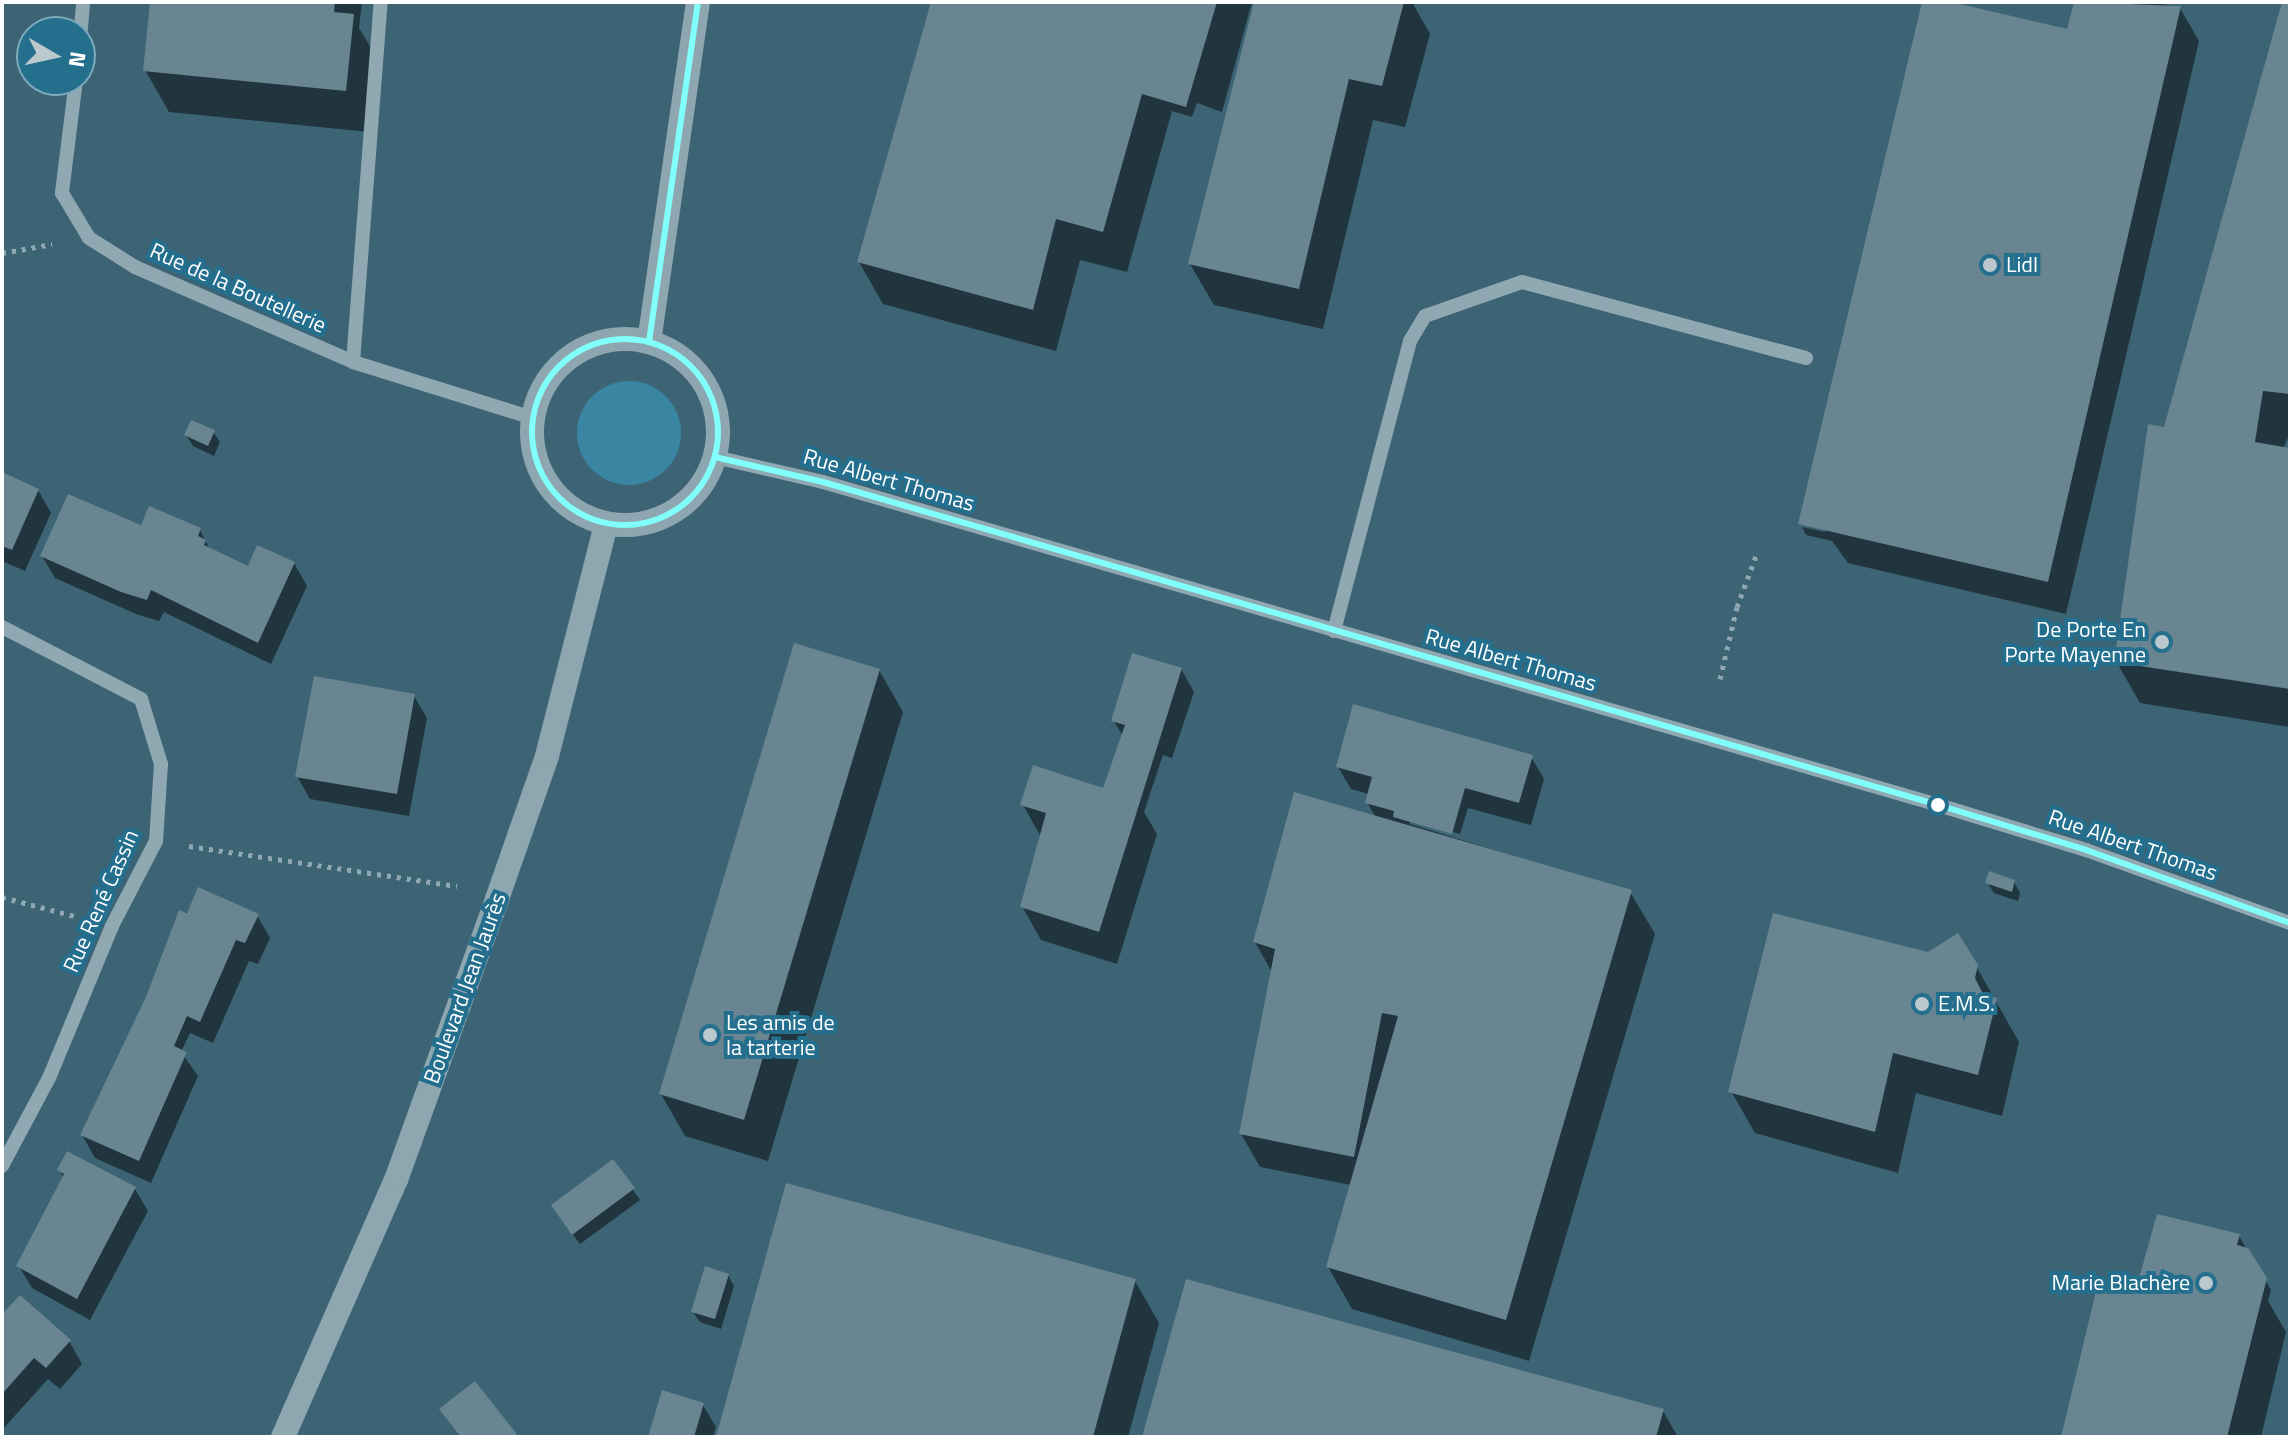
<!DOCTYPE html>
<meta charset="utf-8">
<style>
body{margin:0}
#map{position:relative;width:2292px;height:1439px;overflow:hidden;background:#3c6475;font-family:"Titillium Web",sans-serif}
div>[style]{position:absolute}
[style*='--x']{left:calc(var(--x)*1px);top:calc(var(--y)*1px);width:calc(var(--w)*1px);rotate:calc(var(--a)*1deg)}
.green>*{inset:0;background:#3985a2}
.round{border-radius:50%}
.shadow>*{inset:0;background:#0007}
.building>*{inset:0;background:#688591}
.path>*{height:5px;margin-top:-2.5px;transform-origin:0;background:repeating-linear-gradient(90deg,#90a8b1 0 4px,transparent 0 10px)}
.minor>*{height:14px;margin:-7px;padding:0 7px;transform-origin:7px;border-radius:7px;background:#90a8b1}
.major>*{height:24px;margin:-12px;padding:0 12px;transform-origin:12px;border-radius:12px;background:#8ea6b0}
.major>.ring{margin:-12px;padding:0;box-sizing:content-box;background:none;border:24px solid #8ea6b0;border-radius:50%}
.bus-1>*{height:6px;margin:-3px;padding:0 3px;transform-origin:3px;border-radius:3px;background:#80fffb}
.bus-1>.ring{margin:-3px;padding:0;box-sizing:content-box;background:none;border:6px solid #80fffb;border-radius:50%}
.dots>*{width:22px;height:22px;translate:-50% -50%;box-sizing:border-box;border:4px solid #246f8d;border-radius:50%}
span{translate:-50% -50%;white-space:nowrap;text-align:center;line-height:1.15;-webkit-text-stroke:8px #246f8d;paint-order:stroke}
.poi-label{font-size:22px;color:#fff}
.left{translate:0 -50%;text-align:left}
.right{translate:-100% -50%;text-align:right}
.street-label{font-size:22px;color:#fff}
.frame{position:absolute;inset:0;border:4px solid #fff;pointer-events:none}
.north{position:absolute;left:16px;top:16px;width:80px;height:80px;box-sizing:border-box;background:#246f8d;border:2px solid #7ca9bb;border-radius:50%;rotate:99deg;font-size:22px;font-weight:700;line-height:32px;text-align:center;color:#fff}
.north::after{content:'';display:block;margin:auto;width:28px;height:36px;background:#bbc9cf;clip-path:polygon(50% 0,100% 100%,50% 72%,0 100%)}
</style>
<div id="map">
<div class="green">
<div class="round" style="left:577px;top:381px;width:104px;height:104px"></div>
</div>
<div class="shadow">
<div style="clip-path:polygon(152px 2px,362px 2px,359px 28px,377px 58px,369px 132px,169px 112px,145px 70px)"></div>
<div style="clip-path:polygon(933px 2px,1252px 2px,1222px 112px,1197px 103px,1192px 117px,1172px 111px,1127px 272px,1080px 260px,1056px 351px,883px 304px,859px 262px)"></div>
<div style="clip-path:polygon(1256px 2px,1412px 2px,1430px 34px,1405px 127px,1373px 120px,1323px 329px,1214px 305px,1190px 264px)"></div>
<div style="clip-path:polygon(1924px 2px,2072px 32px,2076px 2px,2153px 2px,2180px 8px,2199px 41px,2066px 614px,1848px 563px,1832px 541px,1806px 535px,1802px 527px,1825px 532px)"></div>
<div style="clip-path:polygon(2284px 2px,2290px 2px,2290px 433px,2283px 449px,2290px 450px,2290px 727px,2140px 703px,2116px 661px,2166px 430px)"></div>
<div style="clip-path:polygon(213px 432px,220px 442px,214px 456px,193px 446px,186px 435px)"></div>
<div style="clip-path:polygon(2px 474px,38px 490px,51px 513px,25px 571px,2px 561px)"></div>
<div style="clip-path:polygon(142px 528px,200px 530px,210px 550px,249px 568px,294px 563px,307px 586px,271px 664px,164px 612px,159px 621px,136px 614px,55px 578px,42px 556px)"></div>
<div style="clip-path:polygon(1181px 669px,1194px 692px,1172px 758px,1163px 755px,1144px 812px,1157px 834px,1117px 964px,1041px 940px,1022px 906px,1041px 837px,1023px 805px,1108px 792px,1123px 736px,1113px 720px)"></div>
<div style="clip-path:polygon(879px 670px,903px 712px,768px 1161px,685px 1136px,661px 1094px)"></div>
<div style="clip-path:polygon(414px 696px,427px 718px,409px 816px,310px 799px,297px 776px)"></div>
<div style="clip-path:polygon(1531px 757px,1544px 779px,1531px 825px,1468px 808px,1460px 834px,1410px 820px,1410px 824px,1630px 892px,1655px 934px,1529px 1361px,1352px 1309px,1328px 1267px,1351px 1185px,1260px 1167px,1241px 1134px,1272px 972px,1255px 942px,1376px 818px,1367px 802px,1369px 794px,1351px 789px,1338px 767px)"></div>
<div style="clip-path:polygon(1987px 882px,2014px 882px,2020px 893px,2018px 901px,1994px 893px)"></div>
<div style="clip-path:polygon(180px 912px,257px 915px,270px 938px,258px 964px,249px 961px,213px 1043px,190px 1033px,181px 1052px,198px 1076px,151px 1183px,95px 1158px,82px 1135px,147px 1000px)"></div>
<div style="clip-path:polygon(1976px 966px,2019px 1042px,2002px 1116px,1916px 1093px,1898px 1173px,1755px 1133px,1731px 1091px)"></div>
<div style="clip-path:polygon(613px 1162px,640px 1200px,580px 1244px,560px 1217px)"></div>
<div style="clip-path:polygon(59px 1170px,135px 1189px,148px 1211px,90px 1320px,32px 1288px,19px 1266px,64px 1178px)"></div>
<div style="clip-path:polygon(2239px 1236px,2271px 1290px,2268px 1301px,2286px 1332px,2261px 1437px,2065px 1437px,2138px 1292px)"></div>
<div style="clip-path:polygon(728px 1275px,734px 1286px,721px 1329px,700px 1322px,693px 1312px)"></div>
<div style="clip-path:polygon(1135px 1281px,1159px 1323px,1128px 1437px,718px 1437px)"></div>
<div style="clip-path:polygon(2px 1317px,69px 1341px,82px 1364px,60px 1389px,48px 1379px,2px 1430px)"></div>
<div style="clip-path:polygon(703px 1405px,716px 1427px,713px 1437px,650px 1437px)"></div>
<div style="clip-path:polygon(1663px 1411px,1678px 1437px,1144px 1437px)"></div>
</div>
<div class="building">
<div style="clip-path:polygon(150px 2px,335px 2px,334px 12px,354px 14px,346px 91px,143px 71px)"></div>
<div style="clip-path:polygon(931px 2px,1217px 2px,1186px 107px,1142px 94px,1103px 232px,1056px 219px,1033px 310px,857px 262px)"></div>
<div style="clip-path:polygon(1254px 2px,1404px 2px,1382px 86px,1349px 79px,1299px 289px,1188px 264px)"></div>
<div style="clip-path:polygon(1922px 2px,1951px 2px,2067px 29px,2074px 2px,2181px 6px,2048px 582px,1798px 524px)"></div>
<div style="clip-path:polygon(2282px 2px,2290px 2px,2290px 394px,2263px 391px,2255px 442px,2290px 448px,2290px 689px,2114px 662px,2148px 424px,2164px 427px)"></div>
<div style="clip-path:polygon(191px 420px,215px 430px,208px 446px,184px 435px)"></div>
<div style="clip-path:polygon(2px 472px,39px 489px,12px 550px,2px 546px)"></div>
<div style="clip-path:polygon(68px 494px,141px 525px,149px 506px,201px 528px,198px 536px,206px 540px,204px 545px,248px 566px,257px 545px,295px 562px,258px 643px,151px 590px,147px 600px,121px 592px,40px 556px)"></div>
<div style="clip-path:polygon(794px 643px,880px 669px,744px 1120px,659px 1094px)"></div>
<div style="clip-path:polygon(1132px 653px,1182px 668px,1099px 932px,1020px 907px,1046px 813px,1020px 805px,1033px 765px,1103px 788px,1125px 725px,1111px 721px)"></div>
<div style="clip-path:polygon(314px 676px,415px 694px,397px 794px,295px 777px)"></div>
<div style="clip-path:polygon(1353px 704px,1533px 755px,1519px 803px,1465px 788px,1452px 834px,1393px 817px,1394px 811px,1365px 803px,1372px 777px,1336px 767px)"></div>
<div style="clip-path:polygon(1294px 792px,1632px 890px,1506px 1320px,1326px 1267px,1398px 1016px,1382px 1013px,1354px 1157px,1239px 1134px,1275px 949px,1253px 942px)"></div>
<div style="clip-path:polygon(1989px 871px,2015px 880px,2012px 892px,1985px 883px)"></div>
<div style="clip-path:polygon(198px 887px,259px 914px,245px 943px,236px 940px,200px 1022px,187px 1016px,174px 1046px,187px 1052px,139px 1161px,80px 1135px,146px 997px,179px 910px,187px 913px)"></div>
<div style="clip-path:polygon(1773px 913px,1928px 952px,1958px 933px,1978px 965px,1975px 978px,1983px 994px,1997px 998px,1978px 1075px,1893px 1053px,1875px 1132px,1728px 1092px)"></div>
<div style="clip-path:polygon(67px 1151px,136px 1187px,77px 1299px,16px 1266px,64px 1174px,57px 1170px)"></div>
<div style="clip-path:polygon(613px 1159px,635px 1188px,572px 1235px,551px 1205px)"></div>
<div style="clip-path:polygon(786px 1183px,1136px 1279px,1093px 1437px,716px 1437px)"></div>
<div style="clip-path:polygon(2157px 1214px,2240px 1234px,2237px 1245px,2248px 1248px,2267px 1278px,2227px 1437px,2061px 1437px,2099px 1279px,2136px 1289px)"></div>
<div style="clip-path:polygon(705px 1266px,729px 1274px,715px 1319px,691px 1312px)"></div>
<div style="clip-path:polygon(1186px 1279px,1664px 1409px,1656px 1437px,1142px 1437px)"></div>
<div style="clip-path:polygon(20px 1295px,71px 1340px,46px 1368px,34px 1358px,2px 1394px,2px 1314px)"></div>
<div style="clip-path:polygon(475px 1381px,519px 1437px,461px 1437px,439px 1409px)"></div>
<div style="clip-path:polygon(662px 1390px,704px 1403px,694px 1437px,648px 1437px)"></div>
</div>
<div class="path">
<div style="--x:2;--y:253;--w:51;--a:-10.2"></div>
<div style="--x:1720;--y:679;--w:74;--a:-76.7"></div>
<div style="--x:1737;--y:607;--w:58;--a:-69.7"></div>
<div style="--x:189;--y:846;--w:271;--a:8.5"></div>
<div style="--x:2;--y:897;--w:79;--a:14.7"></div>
</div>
<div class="minor">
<div style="--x:80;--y:39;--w:37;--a:-85"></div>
<div style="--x:76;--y:80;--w:114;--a:97.1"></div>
<div style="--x:62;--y:193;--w:52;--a:59"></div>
<div style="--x:89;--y:238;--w:54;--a:32.2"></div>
<div style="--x:135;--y:267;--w:238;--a:23.5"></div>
<div style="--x:353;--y:362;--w:189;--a:17.3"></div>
<div style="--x:353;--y:362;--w:361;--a:-85.6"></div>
<div style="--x:715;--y:457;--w:111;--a:13"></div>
<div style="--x:823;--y:482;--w:1158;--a:16.15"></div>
<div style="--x:1935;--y:804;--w:158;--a:16.9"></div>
<div style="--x:2086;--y:850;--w:217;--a:19.7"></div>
<div style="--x:2;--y:627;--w:157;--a:27.4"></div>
<div style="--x:141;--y:699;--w:68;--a:72.9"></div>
<div style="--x:161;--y:764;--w:77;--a:93.7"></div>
<div style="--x:156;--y:841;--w:96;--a:117.4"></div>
<div style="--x:112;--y:926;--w:162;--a:112.5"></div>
<div style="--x:50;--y:1076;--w:102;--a:118.1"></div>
<div style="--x:1334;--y:631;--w:300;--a:-75.3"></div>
<div style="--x:1410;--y:341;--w:29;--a:-59"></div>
<div style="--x:1425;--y:316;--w:103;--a:-19.3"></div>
<div style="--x:1522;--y:282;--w:294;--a:15"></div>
</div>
<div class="major">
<div class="ring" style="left:532px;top:339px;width:162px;height:162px"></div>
<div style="--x:649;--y:342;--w:344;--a:-81.8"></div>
<div style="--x:283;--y:1437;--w:281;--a:-66.3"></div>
<div style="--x:396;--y:1180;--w:299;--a:-70.2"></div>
<div style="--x:497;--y:899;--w:151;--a:-70.7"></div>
<div style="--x:547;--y:756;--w:239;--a:-75.7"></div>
</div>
<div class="bus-1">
<div class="ring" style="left:532px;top:339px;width:180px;height:180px"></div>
<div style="--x:649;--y:342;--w:344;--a:-81.8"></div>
<div style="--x:715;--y:457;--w:111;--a:13"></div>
<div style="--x:823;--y:482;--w:1158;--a:16.15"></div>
<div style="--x:1935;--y:804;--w:158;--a:16.9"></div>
<div style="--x:2086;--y:850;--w:217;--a:19.7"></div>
</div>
<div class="dots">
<div style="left:1990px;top:265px;background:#bbc9cf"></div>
<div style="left:2162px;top:642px;background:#bbc9cf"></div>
<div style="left:1938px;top:805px;background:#fff"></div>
<div style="left:1922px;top:1004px;background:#bbc9cf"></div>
<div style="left:710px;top:1035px;background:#bbc9cf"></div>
<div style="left:2206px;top:1283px;background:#bbc9cf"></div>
</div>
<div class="poi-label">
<span class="left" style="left:2006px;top:265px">Lidl</span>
<span class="right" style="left:2146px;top:642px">De Porte En<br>Porte Mayenne</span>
<span class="left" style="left:1938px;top:1004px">E.M.S.</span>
<span class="left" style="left:726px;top:1035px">Les amis de<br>la tarterie</span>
<span class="right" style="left:2190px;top:1283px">Marie Blachère</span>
</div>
<div class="street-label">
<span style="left:238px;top:288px;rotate:24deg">Rue de la Boutellerie</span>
<span style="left:889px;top:480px;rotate:16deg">Rue Albert Thomas</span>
<span style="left:1511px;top:660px;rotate:16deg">Rue Albert Thomas</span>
<span style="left:2133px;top:845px;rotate:19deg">Rue Albert Thomas</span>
<span style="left:101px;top:901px;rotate:-66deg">Rue René Cassin</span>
<span style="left:465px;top:988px;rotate:-70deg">Boulevard Jean Jaurès</span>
</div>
<div class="frame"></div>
<div class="north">N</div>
</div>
